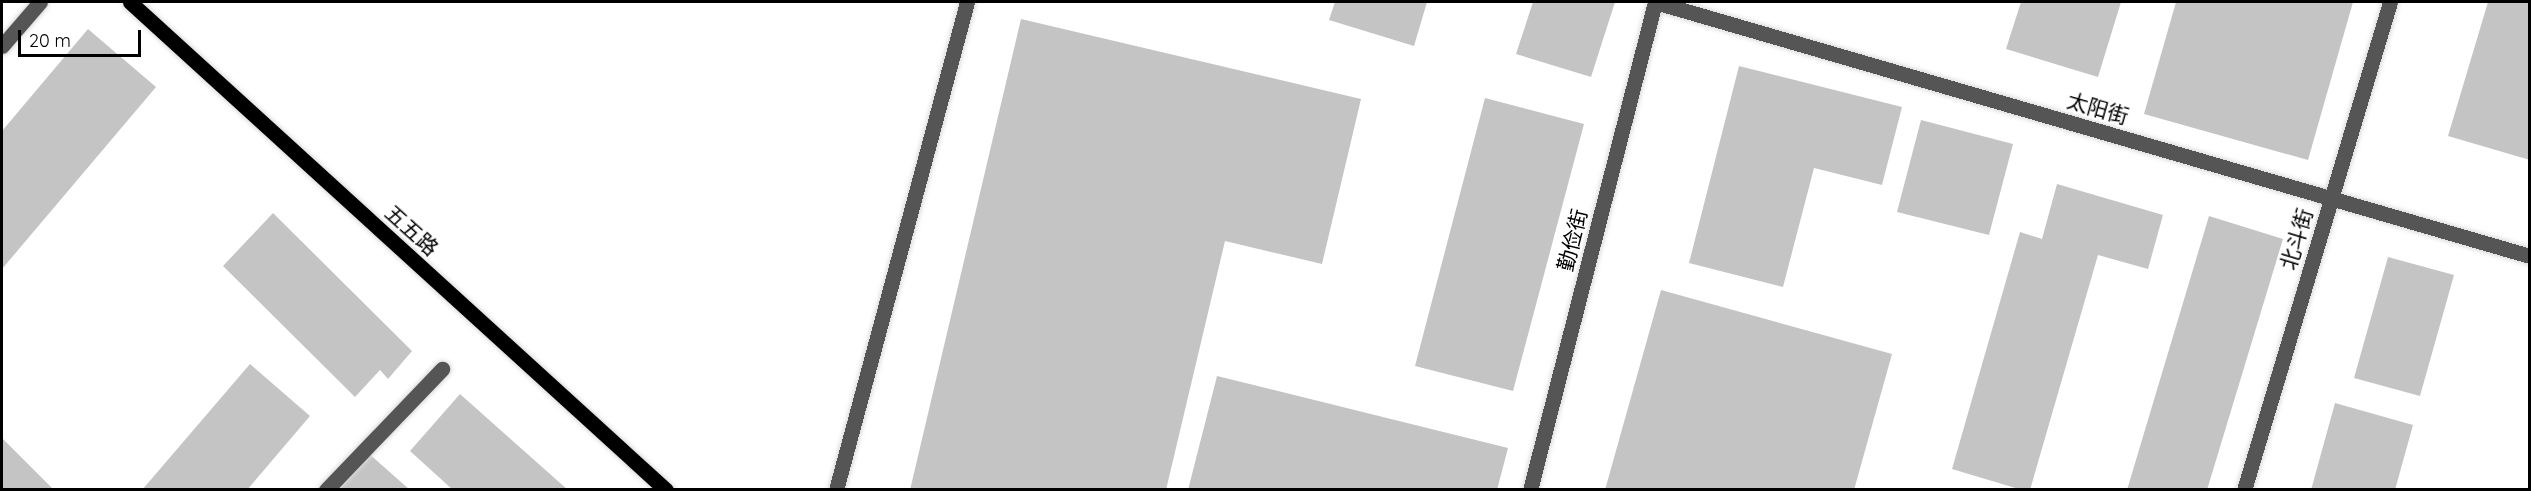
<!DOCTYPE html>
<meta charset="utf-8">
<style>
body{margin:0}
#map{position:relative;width:2531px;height:491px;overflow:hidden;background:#fff;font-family:Quicksand,"Noto Sans SC",sans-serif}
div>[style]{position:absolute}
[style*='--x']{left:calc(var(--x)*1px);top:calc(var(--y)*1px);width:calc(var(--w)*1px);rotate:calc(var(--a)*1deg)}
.building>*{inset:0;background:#c4c4c4}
.roads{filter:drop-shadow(0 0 2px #dbdbdb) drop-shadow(0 0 2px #dbdbdb)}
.minor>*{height:15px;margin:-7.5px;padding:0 7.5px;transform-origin:7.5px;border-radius:7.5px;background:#555}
.major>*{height:15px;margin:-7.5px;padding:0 7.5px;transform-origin:7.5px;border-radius:7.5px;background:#000}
span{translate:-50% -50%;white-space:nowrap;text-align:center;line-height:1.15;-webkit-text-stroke:4.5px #fff;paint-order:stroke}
.street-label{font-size:21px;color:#000}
.frame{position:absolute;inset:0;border:3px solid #000;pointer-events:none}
.scale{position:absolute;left:18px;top:30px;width:123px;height:27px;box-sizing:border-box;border:3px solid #000;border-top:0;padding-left:8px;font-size:18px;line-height:21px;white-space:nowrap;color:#000;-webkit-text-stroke:4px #fff;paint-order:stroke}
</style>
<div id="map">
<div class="building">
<div style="clip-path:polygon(1335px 2px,1427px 2px,1414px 46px,1329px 20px)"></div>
<div style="clip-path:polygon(1533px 2px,1615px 2px,1591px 77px,1516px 54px)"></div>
<div style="clip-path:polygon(2021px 2px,2121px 2px,2098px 77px,2006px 49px)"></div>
<div style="clip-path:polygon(2176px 2px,2353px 2px,2308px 160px,2144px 114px)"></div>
<div style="clip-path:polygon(2488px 2px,2530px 2px,2530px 160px,2448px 136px)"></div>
<div style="clip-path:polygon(1021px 19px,1361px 99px,1322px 264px,1225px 241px,1166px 490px,910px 490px)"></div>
<div style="clip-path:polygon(88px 29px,156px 87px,2px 269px,2px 131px)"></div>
<div style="clip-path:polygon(1739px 66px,1902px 107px,1882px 185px,1814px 168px,1783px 287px,1689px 263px)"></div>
<div style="clip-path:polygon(1485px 98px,1584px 124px,1513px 391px,1415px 366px)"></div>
<div style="clip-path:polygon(1921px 120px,2013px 144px,1989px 235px,1897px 212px)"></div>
<div style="clip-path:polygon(2057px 184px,2163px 215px,2148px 269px,2098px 255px,2030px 490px,2022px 490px,1952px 469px,2020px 232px,2042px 239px)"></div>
<div style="clip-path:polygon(273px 213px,412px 351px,388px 379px,380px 370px,355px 397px,223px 266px)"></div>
<div style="clip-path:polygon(2209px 216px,2283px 239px,2207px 490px,2127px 490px)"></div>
<div style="clip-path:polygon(2388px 257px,2454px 275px,2420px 396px,2354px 378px)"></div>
<div style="clip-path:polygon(1661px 290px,1892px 354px,1854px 490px,1605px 490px)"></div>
<div style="clip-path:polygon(250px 364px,310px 416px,247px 490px,142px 490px)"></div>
<div style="clip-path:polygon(1217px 376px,1508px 448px,1497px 490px,1188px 490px)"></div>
<div style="clip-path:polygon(460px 394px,568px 490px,453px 490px,410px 451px)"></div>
<div style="clip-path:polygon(2335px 403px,2413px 425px,2395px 490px,2311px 490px)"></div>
<div style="clip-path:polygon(2px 438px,54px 490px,2px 490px)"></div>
<div style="clip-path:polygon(367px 452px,410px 490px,335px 490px)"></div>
</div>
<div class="roads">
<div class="minor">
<div style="--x:1655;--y:2;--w:911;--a:16.19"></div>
<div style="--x:2;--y:46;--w:58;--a:-49.2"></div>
<div style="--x:326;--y:490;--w:168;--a:-46.2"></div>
<div style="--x:836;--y:490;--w:505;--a:-74.97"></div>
<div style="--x:1530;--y:490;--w:504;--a:-75.63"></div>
<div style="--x:2244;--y:490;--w:509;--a:-73.34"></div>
</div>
<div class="major">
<div style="--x:130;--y:2;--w:725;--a:42.32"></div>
</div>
</div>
<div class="street-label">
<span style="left:2098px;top:108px;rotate:16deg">太阳街</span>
<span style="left:412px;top:230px;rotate:42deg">五五路</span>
<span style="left:2296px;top:239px;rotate:-73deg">北斗街</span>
<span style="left:1572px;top:240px;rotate:-76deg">勤俭街</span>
</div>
<div class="frame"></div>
<div class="scale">20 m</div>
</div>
